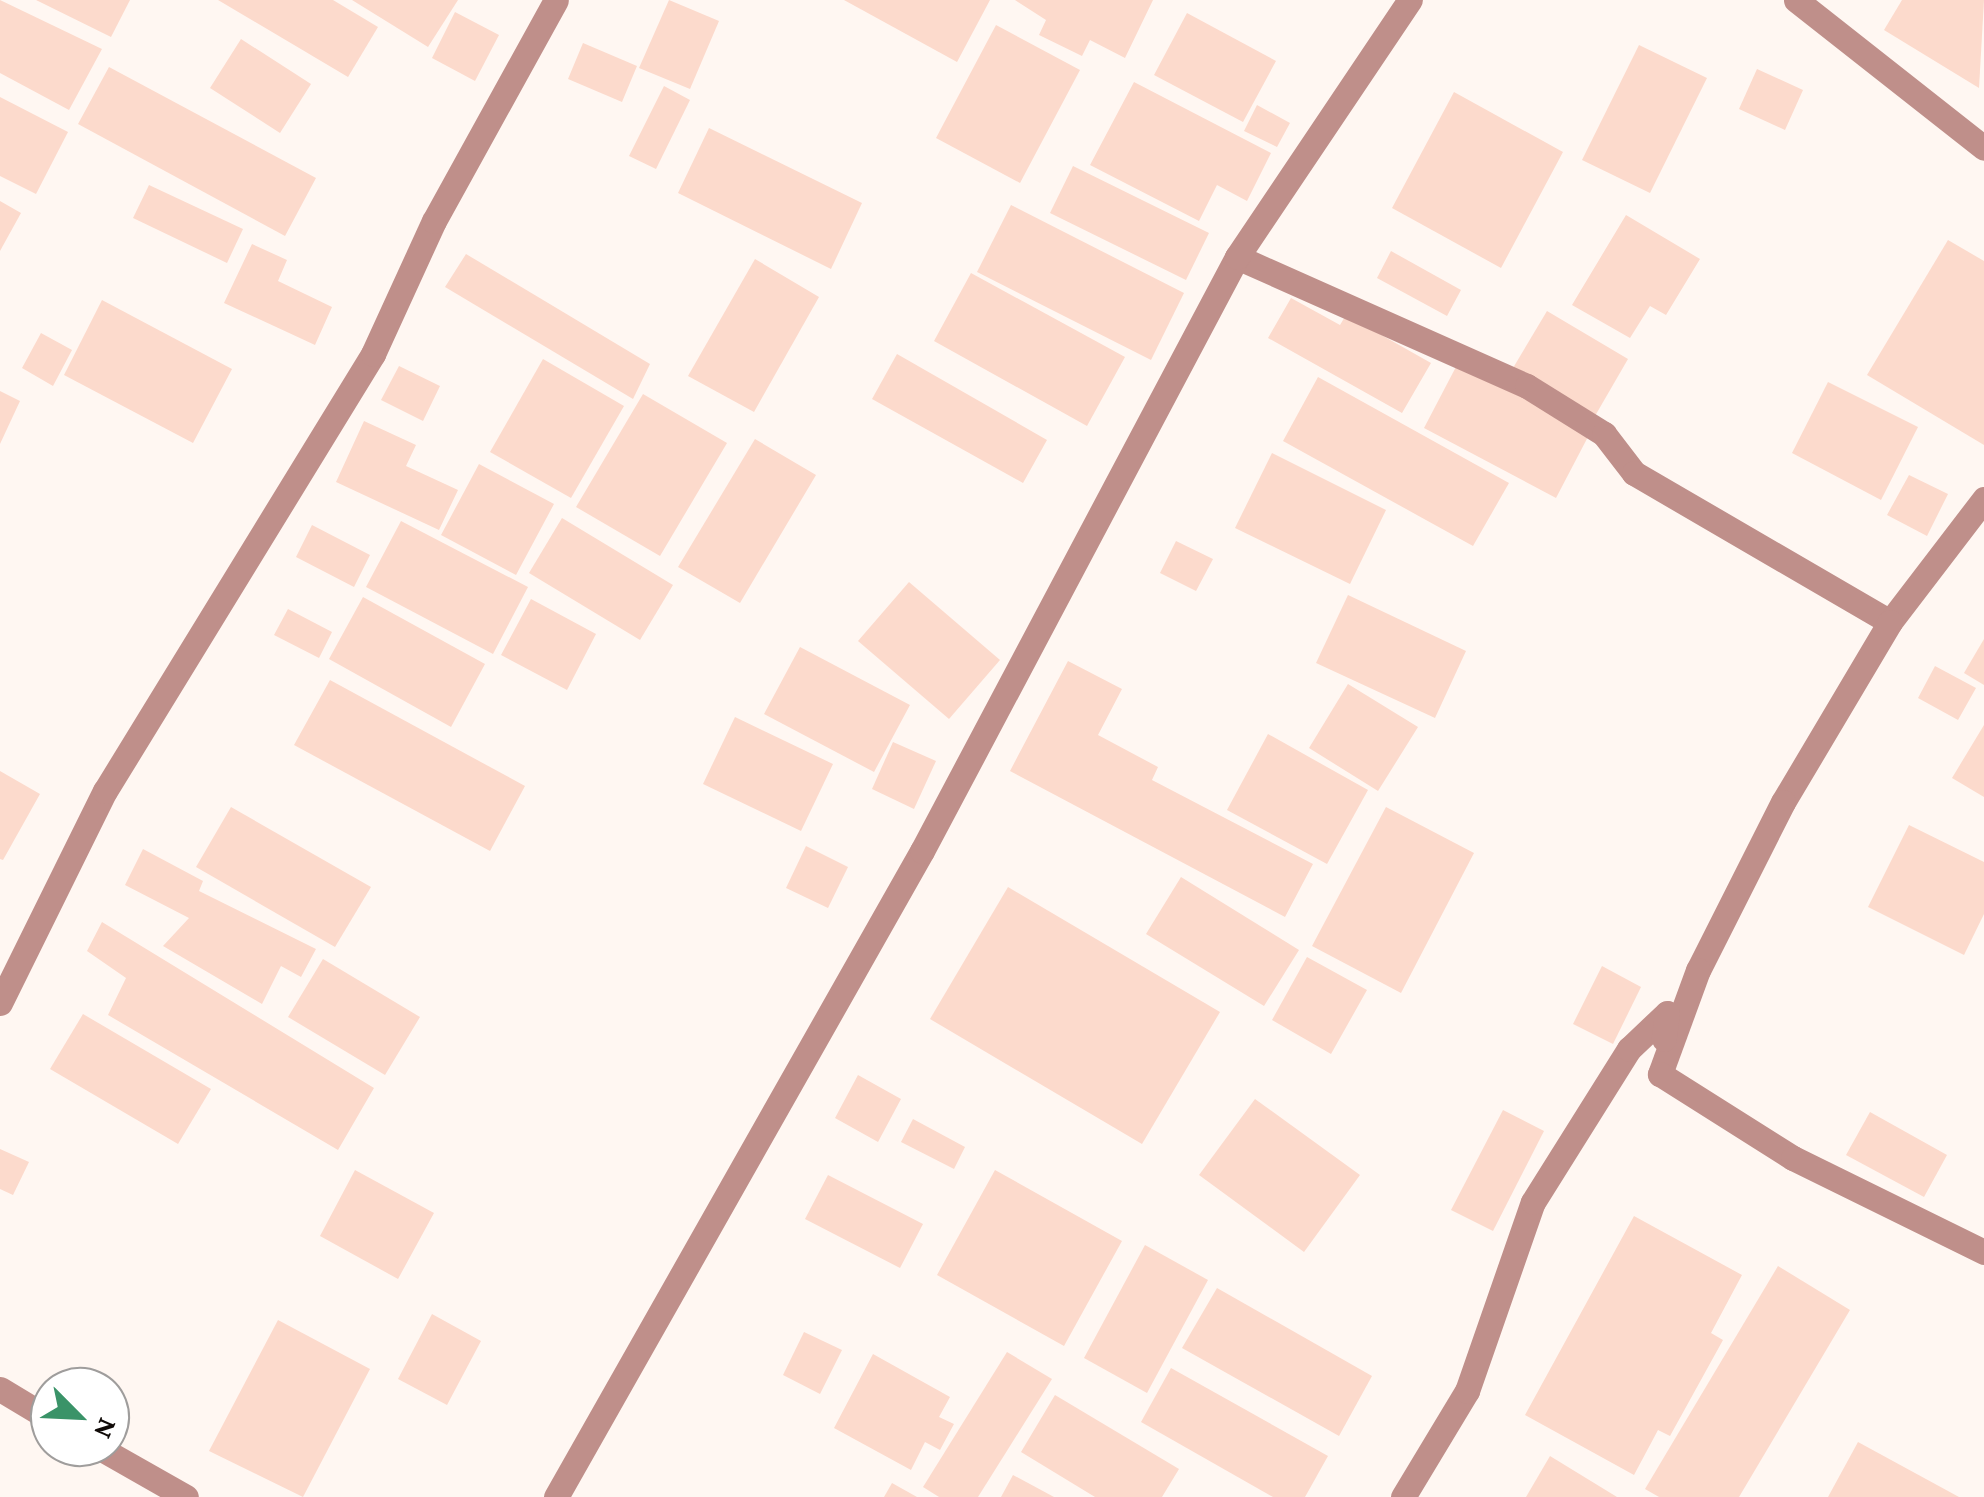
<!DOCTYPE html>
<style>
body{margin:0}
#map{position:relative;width:1984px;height:1497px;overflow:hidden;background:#fff7f2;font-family:"Crimson Pro",serif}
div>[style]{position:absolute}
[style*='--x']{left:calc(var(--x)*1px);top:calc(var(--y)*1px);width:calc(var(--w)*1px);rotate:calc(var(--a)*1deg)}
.building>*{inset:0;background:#fcdacc}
.minor>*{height:25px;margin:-12.5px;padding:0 12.5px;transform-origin:12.5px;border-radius:12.5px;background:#bf8f8a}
span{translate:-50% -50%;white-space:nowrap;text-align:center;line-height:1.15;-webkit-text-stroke:10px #fff;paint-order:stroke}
.north{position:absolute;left:30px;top:1367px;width:100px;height:100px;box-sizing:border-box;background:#fff;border:2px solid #9f9d9c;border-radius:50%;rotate:114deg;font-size:28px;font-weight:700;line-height:40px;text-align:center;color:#100a07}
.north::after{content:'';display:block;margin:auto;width:35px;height:45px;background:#3a9368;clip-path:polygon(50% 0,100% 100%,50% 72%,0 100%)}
</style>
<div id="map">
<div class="building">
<div style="clip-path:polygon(0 0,102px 49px,69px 110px,0 73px)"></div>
<div style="clip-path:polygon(36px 0,130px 0,111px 37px)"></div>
<div style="clip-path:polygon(218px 0,333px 0,378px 27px,348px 77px)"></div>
<div style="clip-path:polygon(352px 0,458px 0,428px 47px)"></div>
<div style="clip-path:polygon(669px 0,719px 21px,690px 89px,639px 68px)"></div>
<div style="clip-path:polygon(844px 0,990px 0,957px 62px)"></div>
<div style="clip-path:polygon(1015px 0,1153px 0,1125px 58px,1090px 40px,1082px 56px,1039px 35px,1046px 20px)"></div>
<div style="clip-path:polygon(1902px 0,1984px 0,1979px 88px,1884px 30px)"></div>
<div style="clip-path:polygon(455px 12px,499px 35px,475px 81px,432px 58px)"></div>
<div style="clip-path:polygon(1187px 13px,1276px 61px,1243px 122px,1154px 75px)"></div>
<div style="clip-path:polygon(996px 25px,1080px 70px,1020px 183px,936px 138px)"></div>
<div style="clip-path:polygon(241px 39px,311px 84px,280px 133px,210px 88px)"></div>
<div style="clip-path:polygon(583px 43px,637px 66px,622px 102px,568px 79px)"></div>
<div style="clip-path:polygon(1639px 45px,1707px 78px,1650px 193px,1582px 160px)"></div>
<div style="clip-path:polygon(109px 67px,316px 178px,285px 236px,78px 124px)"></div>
<div style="clip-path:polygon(1757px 69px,1803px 90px,1785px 130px,1739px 109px)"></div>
<div style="clip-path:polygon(1134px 82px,1271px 153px,1247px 201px,1217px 185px,1199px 221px,1090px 165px)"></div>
<div style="clip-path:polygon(664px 86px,690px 100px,656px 169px,629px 156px)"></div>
<div style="clip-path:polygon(1454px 92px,1563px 152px,1501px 268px,1392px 208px)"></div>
<div style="clip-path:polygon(0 97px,68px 132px,36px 194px,0 176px)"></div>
<div style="clip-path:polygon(1257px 105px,1290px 123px,1277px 147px,1244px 131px)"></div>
<div style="clip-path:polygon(709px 128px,862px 203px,831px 269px,678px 193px)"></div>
<div style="clip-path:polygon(1073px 166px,1209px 233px,1186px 280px,1050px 213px)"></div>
<div style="clip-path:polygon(149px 185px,243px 229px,227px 263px,133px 218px)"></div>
<div style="clip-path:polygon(0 201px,21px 213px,0 251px)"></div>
<div style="clip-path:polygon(1011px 205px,1184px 293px,1151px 360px,977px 272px)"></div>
<div style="clip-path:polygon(1626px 215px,1700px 259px,1666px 315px,1650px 306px,1630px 338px,1572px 305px)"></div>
<div style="clip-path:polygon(1948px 240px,1984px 261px,1984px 445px,1867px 375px)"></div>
<div style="clip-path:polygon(252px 244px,287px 260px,278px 281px,332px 307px,315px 345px,224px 303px)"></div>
<div style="clip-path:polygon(1391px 251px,1461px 290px,1447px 316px,1377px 278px)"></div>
<div style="clip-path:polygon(466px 254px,650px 364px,633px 399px,445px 287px)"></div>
<div style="clip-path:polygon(755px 259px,819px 297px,754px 412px,688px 376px)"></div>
<div style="clip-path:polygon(971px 273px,1125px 357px,1087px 426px,934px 341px)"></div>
<div style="clip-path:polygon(1291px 298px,1340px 325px,1346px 315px,1431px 363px,1402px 413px,1268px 338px)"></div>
<div style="clip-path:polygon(102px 300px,232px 369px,193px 443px,64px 375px)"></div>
<div style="clip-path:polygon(1547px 311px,1628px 359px,1595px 416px,1513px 368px)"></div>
<div style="clip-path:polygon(41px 333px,72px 350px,53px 386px,22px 368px)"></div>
<div style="clip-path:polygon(897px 354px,1047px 440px,1023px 483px,872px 399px)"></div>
<div style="clip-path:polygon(543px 359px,624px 406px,571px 498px,490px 452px)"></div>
<div style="clip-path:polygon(1458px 363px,1590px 433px,1556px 498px,1424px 428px)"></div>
<div style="clip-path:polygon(399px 366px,440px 386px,423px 421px,381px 400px)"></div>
<div style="clip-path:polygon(1318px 377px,1509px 483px,1473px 546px,1283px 441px)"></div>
<div style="clip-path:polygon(1828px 382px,1918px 427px,1881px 500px,1792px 453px)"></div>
<div style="clip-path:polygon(0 391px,20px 401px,0 444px)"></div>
<div style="clip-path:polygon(643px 394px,727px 443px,660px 556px,576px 507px)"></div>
<div style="clip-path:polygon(364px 421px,416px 445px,406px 466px,458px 490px,439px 530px,336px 482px)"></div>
<div style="clip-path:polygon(755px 439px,816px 475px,740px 603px,678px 567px)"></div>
<div style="clip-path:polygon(1272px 453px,1386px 510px,1350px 584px,1235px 528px)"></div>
<div style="clip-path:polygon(479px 464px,554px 504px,516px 575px,441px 535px)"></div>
<div style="clip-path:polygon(1909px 475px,1948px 494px,1927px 536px,1887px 515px)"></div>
<div style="clip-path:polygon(562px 518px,673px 585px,640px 640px,529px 573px)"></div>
<div style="clip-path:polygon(401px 521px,528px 587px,493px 654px,366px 587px)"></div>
<div style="clip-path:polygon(312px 525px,370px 555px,354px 587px,296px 557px)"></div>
<div style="clip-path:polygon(1176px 541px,1213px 559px,1196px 591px,1160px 573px)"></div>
<div style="clip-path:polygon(909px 582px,1000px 660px,949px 719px,858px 641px)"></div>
<div style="clip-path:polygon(1348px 595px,1466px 651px,1435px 718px,1316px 663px)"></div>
<div style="clip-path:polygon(363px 597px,485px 664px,451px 727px,329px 659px)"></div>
<div style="clip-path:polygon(531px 599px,596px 634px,567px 690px,501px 655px)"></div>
<div style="clip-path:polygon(288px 609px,332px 632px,319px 658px,274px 635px)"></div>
<div style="clip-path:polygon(1984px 639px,1984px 685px,1964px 673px)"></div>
<div style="clip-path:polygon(800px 647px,910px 705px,874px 772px,764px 714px)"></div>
<div style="clip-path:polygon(1068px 661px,1122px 689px,1098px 735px,1158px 767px,1152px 780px,1313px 864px,1285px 917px,1010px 771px)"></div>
<div style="clip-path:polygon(1935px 666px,1976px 688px,1958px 720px,1918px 698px)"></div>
<div style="clip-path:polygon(330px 680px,525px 786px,490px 851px,294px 745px)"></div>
<div style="clip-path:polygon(1348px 684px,1418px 727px,1378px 791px,1309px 748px)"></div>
<div style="clip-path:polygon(735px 717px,833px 764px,801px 831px,703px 784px)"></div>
<div style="clip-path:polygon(1984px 725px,1984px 797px,1952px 778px)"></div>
<div style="clip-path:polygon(1268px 734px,1368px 790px,1327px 864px,1227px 810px)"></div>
<div style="clip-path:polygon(893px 742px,936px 761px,914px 809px,872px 789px)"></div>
<div style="clip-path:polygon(0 771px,40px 794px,3px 860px,0 859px)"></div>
<div style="clip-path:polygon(231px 807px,371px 887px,335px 947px,196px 867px)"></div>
<div style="clip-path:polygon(1386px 807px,1474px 853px,1401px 993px,1312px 946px)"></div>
<div style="clip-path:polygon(1909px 825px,1984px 862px,1984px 914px,1964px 955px,1868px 907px)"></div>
<div style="clip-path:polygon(806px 846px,848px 867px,828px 908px,786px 888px)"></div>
<div style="clip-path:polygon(143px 849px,203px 881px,199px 891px,316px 949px,301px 977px,281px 966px,262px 1004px,163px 946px,189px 918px,125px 885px)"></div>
<div style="clip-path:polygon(1181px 877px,1299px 950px,1264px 1006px,1146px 934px)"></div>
<div style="clip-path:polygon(1008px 887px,1220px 1012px,1142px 1144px,930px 1019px)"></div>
<div style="clip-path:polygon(102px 922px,374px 1088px,338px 1150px,108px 1015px,126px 978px,87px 951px)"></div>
<div style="clip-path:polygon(1307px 957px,1367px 990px,1331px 1054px,1272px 1020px)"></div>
<div style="clip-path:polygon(323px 959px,420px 1017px,385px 1075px,288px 1017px)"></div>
<div style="clip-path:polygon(1602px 966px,1641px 987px,1613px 1044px,1573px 1024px)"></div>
<div style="clip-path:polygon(83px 1014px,211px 1089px,178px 1144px,50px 1069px)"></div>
<div style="clip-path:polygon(858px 1075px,901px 1099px,878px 1142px,835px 1118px)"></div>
<div style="clip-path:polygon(1255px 1099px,1360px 1175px,1304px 1252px,1199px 1175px)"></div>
<div style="clip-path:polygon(1503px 1110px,1544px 1131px,1493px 1231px,1451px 1210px)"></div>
<div style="clip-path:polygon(1870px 1112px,1947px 1155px,1924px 1197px,1846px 1155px)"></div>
<div style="clip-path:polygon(913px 1119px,965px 1147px,954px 1169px,901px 1142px)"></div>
<div style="clip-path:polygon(0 1149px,29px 1162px,13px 1195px,0 1189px)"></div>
<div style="clip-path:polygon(355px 1170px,434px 1213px,398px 1279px,320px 1236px)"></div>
<div style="clip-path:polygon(995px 1170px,1122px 1241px,1064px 1346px,937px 1275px)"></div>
<div style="clip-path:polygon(828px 1175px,923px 1224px,900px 1268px,805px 1219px)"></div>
<div style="clip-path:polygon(1634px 1216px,1742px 1275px,1711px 1333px,1723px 1340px,1670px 1436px,1658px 1430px,1634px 1475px,1525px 1415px)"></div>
<div style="clip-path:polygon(1145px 1245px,1208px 1280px,1147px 1393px,1084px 1358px)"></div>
<div style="clip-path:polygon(1778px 1266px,1850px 1310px,1739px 1497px,1659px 1497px,1645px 1489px)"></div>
<div style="clip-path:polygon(1217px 1288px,1372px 1376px,1339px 1436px,1182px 1348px)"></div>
<div style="clip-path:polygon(432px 1314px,481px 1341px,447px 1405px,398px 1379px)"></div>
<div style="clip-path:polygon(278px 1320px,370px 1369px,303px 1497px,209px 1451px)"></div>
<div style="clip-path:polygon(804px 1332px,842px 1350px,820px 1394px,783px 1375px)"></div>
<div style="clip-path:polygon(1007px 1352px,1052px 1379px,978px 1497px,939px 1497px,923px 1487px)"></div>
<div style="clip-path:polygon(873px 1354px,950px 1397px,939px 1417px,954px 1424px,940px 1450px,925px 1442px,911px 1470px,834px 1428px)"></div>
<div style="clip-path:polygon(1171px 1368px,1328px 1456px,1305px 1497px,1273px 1497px,1141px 1422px)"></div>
<div style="clip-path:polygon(1055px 1395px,1179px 1469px,1162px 1497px,1095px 1497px,1021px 1452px)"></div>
<div style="clip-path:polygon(1858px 1442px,1959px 1497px,1828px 1497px)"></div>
<div style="clip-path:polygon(1550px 1456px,1617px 1497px,1526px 1497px)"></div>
<div style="clip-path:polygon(1013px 1475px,1054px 1497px,1001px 1497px)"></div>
<div style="clip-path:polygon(892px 1483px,917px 1497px,884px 1497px)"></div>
</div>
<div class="minor">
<div style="--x:1796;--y:0;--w:239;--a:38.2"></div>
<div style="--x:1237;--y:257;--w:317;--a:24"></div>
<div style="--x:1527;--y:386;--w:91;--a:31.9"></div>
<div style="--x:1604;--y:434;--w:49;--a:52.4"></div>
<div style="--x:1634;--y:473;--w:296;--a:30.2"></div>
<div style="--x:1984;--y:499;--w:155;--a:127.4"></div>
<div style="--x:1890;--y:622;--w:209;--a:120.7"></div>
<div style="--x:1783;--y:802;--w:188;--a:116.8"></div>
<div style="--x:1698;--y:970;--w:111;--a:110.1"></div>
<div style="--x:1660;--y:1074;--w:157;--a:32.3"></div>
<div style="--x:1793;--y:1158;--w:213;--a:26.2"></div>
<div style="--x:0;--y:1003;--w:237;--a:-63.7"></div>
<div style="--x:105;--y:791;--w:513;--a:-58.48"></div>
<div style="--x:373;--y:354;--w:146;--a:-65.4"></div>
<div style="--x:434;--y:221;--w:252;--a:-61.1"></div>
<div style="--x:0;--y:1389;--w:58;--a:31"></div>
<div style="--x:98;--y:1447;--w:101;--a:29.6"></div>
<div style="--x:556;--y:1497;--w:742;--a:-60.47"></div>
<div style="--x:922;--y:851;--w:672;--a:-62.06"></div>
<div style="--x:1237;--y:257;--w:310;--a:-56.1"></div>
<div style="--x:1403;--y:1497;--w:124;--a:-58.9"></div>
<div style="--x:1467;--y:1391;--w:200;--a:-70.8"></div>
<div style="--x:1533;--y:1202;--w:181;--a:-57.9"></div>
<div style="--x:1629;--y:1049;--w:52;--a:-43.5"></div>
<div style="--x:1667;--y:1013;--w:26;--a:97"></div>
</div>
<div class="north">N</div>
</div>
